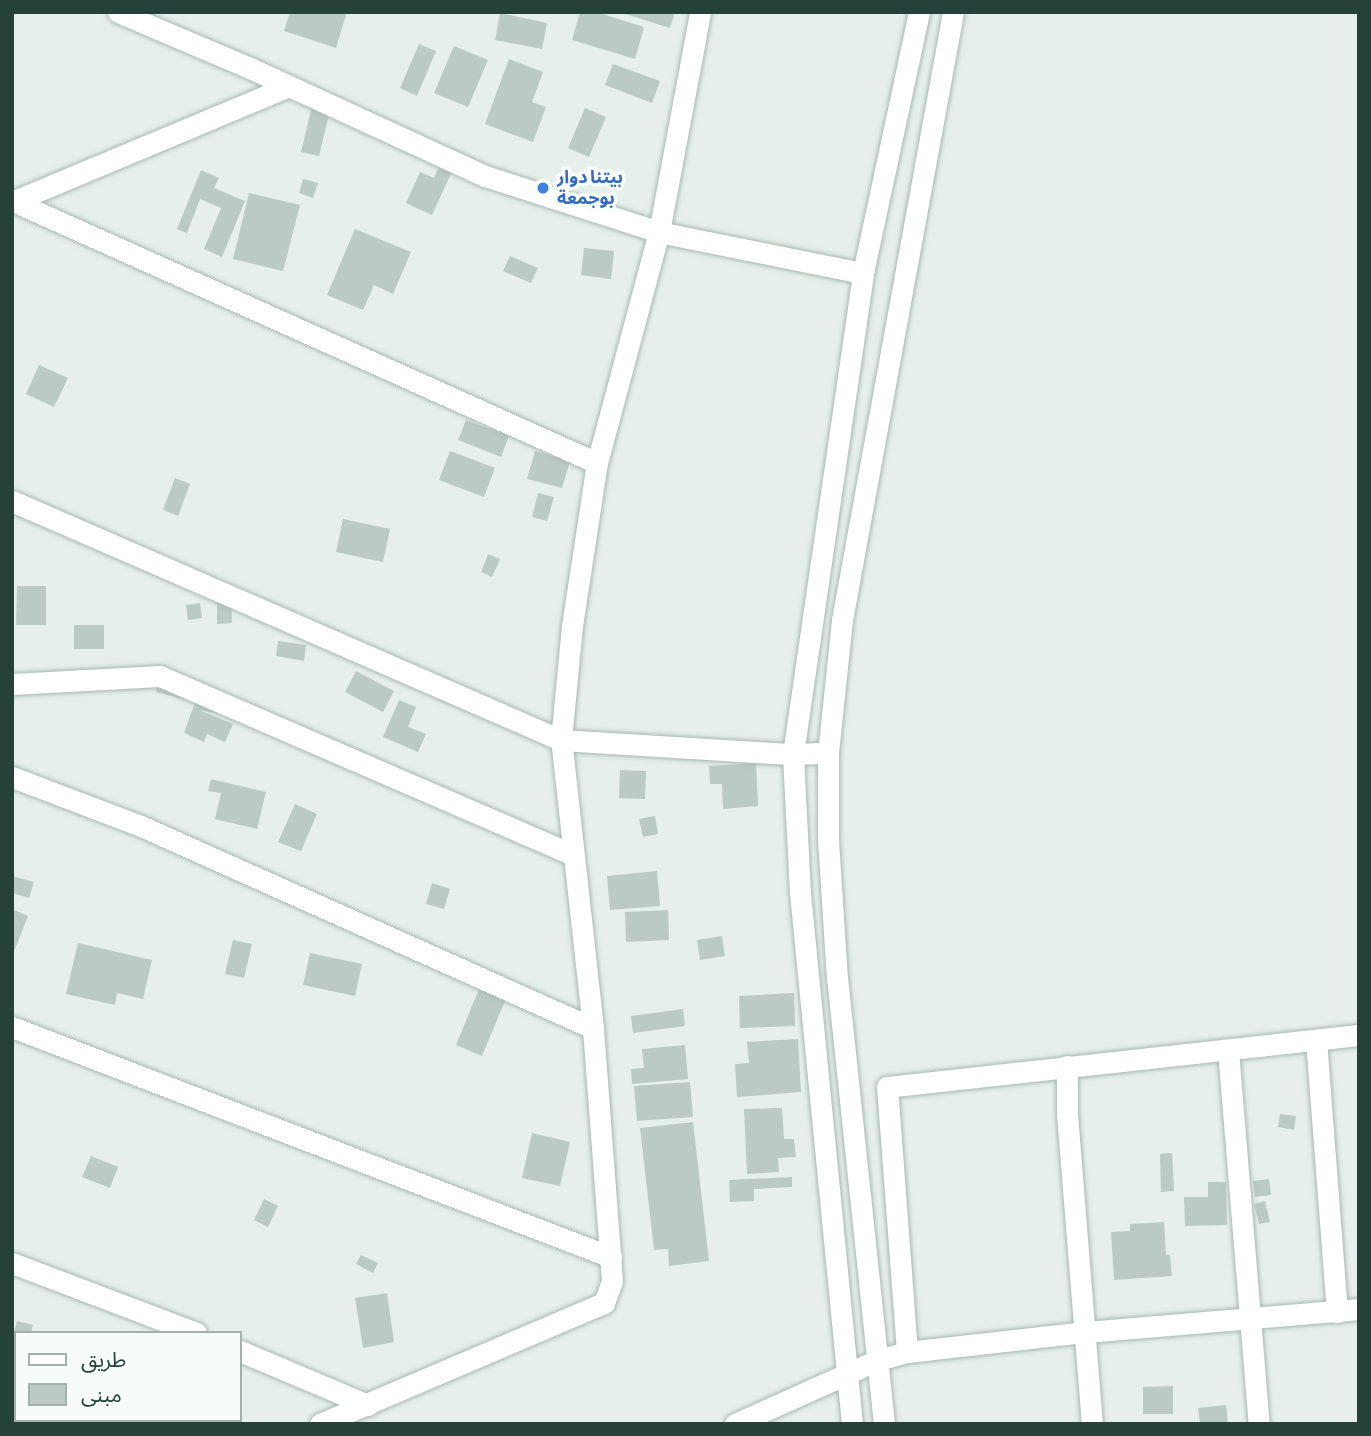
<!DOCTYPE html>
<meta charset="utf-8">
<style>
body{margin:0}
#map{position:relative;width:1371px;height:1436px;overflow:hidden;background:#e6efeb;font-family:"Asap Condensed","Noto Sans Arabic",sans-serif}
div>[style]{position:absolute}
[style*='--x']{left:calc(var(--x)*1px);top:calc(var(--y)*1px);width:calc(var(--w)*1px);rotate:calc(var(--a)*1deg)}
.building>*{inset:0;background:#bbcac4}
.roads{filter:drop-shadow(0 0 2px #a8b8b2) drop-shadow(0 0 2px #a8b8b2)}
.minor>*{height:21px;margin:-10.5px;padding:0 10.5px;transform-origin:10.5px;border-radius:10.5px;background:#fff}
.tertiary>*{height:21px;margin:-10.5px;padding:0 10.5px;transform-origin:10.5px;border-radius:10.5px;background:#fff}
.secondary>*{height:21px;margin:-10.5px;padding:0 10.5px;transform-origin:10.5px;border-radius:10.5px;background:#fff}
.dots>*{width:19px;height:19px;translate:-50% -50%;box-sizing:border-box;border:4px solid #f7fbf9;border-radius:50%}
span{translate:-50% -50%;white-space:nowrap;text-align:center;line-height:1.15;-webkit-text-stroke:7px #f7fbf9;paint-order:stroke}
.shop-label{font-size:18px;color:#366cbe;font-weight:700}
.left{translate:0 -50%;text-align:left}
.frame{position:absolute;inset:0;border:14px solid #24423a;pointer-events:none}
.legend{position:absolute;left:14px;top:1331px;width:228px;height:91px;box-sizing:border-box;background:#f7fbf9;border:2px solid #a3b1ad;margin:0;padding:9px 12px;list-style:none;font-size:21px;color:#24423a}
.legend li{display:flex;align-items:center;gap:14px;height:35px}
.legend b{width:35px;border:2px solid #a3b1ad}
</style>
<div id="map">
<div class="building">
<div style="clip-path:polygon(290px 12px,347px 12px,336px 48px,284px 31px)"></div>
<div style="clip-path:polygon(580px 12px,596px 12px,644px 27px,635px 59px,572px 40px)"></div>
<div style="clip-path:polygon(619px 12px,675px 12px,670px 28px)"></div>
<div style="clip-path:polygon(500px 13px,547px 23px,542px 49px,495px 40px)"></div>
<div style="clip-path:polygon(419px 44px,436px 51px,417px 96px,400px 88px)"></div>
<div style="clip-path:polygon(454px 46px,488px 60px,468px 107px,434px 93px)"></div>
<div style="clip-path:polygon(509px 59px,543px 72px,532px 102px,546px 107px,533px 142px,485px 124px)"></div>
<div style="clip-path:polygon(613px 64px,660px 81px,652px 103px,605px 85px)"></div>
<div style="clip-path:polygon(312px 106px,330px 110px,319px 156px,301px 152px)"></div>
<div style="clip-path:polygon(585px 108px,606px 117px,589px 157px,568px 148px)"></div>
<div style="clip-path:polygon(443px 157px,456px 163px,432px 215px,406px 203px,420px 172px,434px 178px)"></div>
<div style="clip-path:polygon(201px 170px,219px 178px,214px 188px,245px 201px,222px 257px,204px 249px,221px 208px,200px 199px,187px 233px,177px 229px)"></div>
<div style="clip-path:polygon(303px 179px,318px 183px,313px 198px,299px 193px)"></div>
<div style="clip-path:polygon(249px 193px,300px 205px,283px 271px,233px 259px)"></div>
<div style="clip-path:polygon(355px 229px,411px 252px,393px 294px,374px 285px,363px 310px,327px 295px)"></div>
<div style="clip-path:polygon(584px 248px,614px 251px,611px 279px,581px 275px)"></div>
<div style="clip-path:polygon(510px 256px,538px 268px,531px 283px,503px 271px)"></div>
<div style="clip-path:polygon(39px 365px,68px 378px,54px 407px,26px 394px)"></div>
<div style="clip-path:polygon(466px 420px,509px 436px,501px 457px,458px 440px)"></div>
<div style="clip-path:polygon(450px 451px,495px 468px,484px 497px,439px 480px)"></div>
<div style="clip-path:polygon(535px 451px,570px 461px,562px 488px,527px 479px)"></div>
<div style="clip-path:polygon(175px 478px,190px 484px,178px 516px,163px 510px)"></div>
<div style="clip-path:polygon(538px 493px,554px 497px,547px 521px,532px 517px)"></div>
<div style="clip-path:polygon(343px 519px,390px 529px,383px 562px,336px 552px)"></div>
<div style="clip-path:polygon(488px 554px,500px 559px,492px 577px,481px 572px)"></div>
<div style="clip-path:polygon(17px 586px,46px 586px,46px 625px,16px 625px)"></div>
<div style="clip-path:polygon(217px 601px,231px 601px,232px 623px,217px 624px)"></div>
<div style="clip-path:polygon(200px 603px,202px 618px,188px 620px,186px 605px)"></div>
<div style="clip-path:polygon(74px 625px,104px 625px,104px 649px,74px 649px)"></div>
<div style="clip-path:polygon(278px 641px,306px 645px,304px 661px,276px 656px)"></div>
<div style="clip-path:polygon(356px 671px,394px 691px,383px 712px,345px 692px)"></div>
<div style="clip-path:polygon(160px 676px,197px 686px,194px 702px,156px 692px)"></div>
<div style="clip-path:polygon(198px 694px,237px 717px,199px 710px,233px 724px,225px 742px,207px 734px,204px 742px,184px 733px)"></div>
<div style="clip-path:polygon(399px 700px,416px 707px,408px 727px,426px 734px,418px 752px,383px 737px)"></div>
<div style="clip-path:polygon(756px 763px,758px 806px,723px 809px,722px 784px,710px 784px,709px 766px)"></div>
<div style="clip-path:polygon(620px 770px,646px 771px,645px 799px,619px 798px)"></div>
<div style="clip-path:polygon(211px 779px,266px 792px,257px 829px,215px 819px,221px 793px,208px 791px)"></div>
<div style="clip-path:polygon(295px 804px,317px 814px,301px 851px,278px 842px)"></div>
<div style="clip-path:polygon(655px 816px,658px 834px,643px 837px,639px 819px)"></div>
<div style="clip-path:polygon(657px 871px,660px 906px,610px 910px,607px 876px)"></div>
<div style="clip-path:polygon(12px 876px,34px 882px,29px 898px,12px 893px)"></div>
<div style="clip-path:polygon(432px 883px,450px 889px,444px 909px,426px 904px)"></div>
<div style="clip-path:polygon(12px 909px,28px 916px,15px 949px,12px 948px)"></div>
<div style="clip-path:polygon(668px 910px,669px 940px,626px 942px,625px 912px)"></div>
<div style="clip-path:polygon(722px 936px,725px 956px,700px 960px,697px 940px)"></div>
<div style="clip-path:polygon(233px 940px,252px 944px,244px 978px,225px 974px)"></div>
<div style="clip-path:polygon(78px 943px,152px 960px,143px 999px,117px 993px,115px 1005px,66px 994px)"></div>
<div style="clip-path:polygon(310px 953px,362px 964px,355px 996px,303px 985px)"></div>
<div style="clip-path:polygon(479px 989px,505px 1001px,482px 1056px,456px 1045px)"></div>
<div style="clip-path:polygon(794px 993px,795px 1026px,740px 1028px,739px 996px)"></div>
<div style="clip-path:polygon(683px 1009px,685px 1026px,633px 1033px,631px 1016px)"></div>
<div style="clip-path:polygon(798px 1039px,801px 1092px,737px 1097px,735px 1064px,749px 1063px,747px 1042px)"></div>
<div style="clip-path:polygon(685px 1045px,688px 1079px,632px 1084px,631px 1069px,644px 1068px,642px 1049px)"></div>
<div style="clip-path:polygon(690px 1082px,693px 1117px,637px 1121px,634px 1086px)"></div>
<div style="clip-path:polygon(782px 1108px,784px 1139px,794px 1139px,796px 1157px,778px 1158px,779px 1172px,747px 1174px,744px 1109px)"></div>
<div style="clip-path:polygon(1280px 1114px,1296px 1116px,1294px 1130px,1278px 1127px)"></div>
<div style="clip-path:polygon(693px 1122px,709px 1261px,669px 1266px,668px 1249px,654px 1250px,640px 1128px)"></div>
<div style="clip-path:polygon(532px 1133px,570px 1142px,560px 1186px,522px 1178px)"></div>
<div style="clip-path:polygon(1172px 1153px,1174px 1191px,1161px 1192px,1160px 1154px)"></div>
<div style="clip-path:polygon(91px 1156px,118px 1167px,110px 1188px,82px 1177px)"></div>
<div style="clip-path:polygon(792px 1177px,792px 1187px,754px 1189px,754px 1201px,730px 1202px,729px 1180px)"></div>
<div style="clip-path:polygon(1269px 1179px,1271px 1195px,1255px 1197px,1253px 1181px)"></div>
<div style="clip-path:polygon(1208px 1182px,1226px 1182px,1227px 1225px,1185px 1226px,1184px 1197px,1208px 1197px)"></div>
<div style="clip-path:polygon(264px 1199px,278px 1206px,268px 1227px,254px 1220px)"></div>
<div style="clip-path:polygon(1265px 1201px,1270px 1222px,1259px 1224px,1254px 1204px)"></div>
<div style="clip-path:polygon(1164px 1222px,1166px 1255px,1170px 1255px,1172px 1276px,1114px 1280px,1111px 1232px,1130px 1231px,1130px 1224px)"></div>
<div style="clip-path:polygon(361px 1255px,378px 1263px,373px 1273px,356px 1264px)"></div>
<div style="clip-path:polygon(387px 1293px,394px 1342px,363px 1348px,355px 1298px)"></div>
<div style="clip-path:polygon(17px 1321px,33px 1325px,31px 1333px,16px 1333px,16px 1354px,12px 1353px,12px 1339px)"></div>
<div style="clip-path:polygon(1173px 1386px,1173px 1414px,1143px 1414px,1143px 1387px)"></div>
<div style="clip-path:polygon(1226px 1405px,1228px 1424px,1200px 1424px,1198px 1408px)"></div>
<div style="clip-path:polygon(53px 1420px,92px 1420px,101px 1423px,51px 1424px)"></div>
</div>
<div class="roads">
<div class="minor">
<div style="--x:118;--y:12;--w:143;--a:23"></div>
<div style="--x:250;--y:68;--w:259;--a:24.7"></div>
<div style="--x:485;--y:176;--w:183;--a:17.8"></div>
<div style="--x:659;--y:232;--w:208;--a:11.4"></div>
<div style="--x:13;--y:201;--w:640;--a:24.16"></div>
<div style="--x:12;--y:202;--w:300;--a:-22.7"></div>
<div style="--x:12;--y:501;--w:599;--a:23.53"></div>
<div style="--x:561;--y:740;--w:232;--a:3.5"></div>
<div style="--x:793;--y:754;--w:35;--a:-2"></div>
<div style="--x:12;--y:684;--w:148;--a:-3.1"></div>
<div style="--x:160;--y:676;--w:448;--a:23.4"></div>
<div style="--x:12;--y:777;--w:138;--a:20.8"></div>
<div style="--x:141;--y:826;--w:495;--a:24.1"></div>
<div style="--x:12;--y:1027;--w:642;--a:21.01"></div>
<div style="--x:1316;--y:1040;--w:273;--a:85.6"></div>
<div style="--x:1228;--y:1050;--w:375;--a:85.3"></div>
<div style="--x:1067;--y:1066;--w:48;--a:90"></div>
<div style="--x:1067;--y:1114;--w:311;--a:85.4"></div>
<div style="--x:12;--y:1263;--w:197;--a:20.8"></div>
<div style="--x:240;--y:1351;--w:139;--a:22.9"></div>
<div style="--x:907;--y:1352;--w:266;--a:-94.3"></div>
<div style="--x:887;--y:1087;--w:475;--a:-6.3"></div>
<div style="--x:875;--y:1361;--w:33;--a:-16"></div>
<div style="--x:907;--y:1352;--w:180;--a:-6.4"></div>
<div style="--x:1086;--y:1332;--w:274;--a:-4.8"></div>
<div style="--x:320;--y:1424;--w:309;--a:-23.1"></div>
<div style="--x:604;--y:1303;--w:23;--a:-70"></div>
<div style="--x:612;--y:1281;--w:254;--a:-94.3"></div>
<div style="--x:593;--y:1028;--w:290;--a:-96.3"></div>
<div style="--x:561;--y:740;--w:115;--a:-84.5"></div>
<div style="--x:572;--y:626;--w:165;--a:-81.3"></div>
<div style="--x:597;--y:463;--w:239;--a:-75"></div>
<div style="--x:659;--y:232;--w:224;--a:-79.4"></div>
</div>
<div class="tertiary">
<div style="--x:735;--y:1424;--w:154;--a:-24.2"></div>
</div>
<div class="secondary">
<div style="--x:852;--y:1424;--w:534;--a:-95.59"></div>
<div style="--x:800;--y:893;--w:139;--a:-92.9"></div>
<div style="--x:793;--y:754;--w:486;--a:-81.7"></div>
<div style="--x:863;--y:273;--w:267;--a:-77.9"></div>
<div style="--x:884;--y:1424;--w:447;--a:-96"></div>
<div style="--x:837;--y:979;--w:140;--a:-93.7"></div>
<div style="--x:828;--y:839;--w:86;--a:-90"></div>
<div style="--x:828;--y:753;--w:134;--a:-84"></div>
<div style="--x:842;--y:620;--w:618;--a:-79.65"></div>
</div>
</div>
<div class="dots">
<div style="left:543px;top:188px;background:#3f7fe0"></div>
</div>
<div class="shop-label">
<span class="left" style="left:557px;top:188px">بيتنا دوار<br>بوجمعة</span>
</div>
<div class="frame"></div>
<ul class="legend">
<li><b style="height:9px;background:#fff"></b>طريق</li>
<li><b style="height:19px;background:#bbcac4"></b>مبنى</li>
</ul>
</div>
